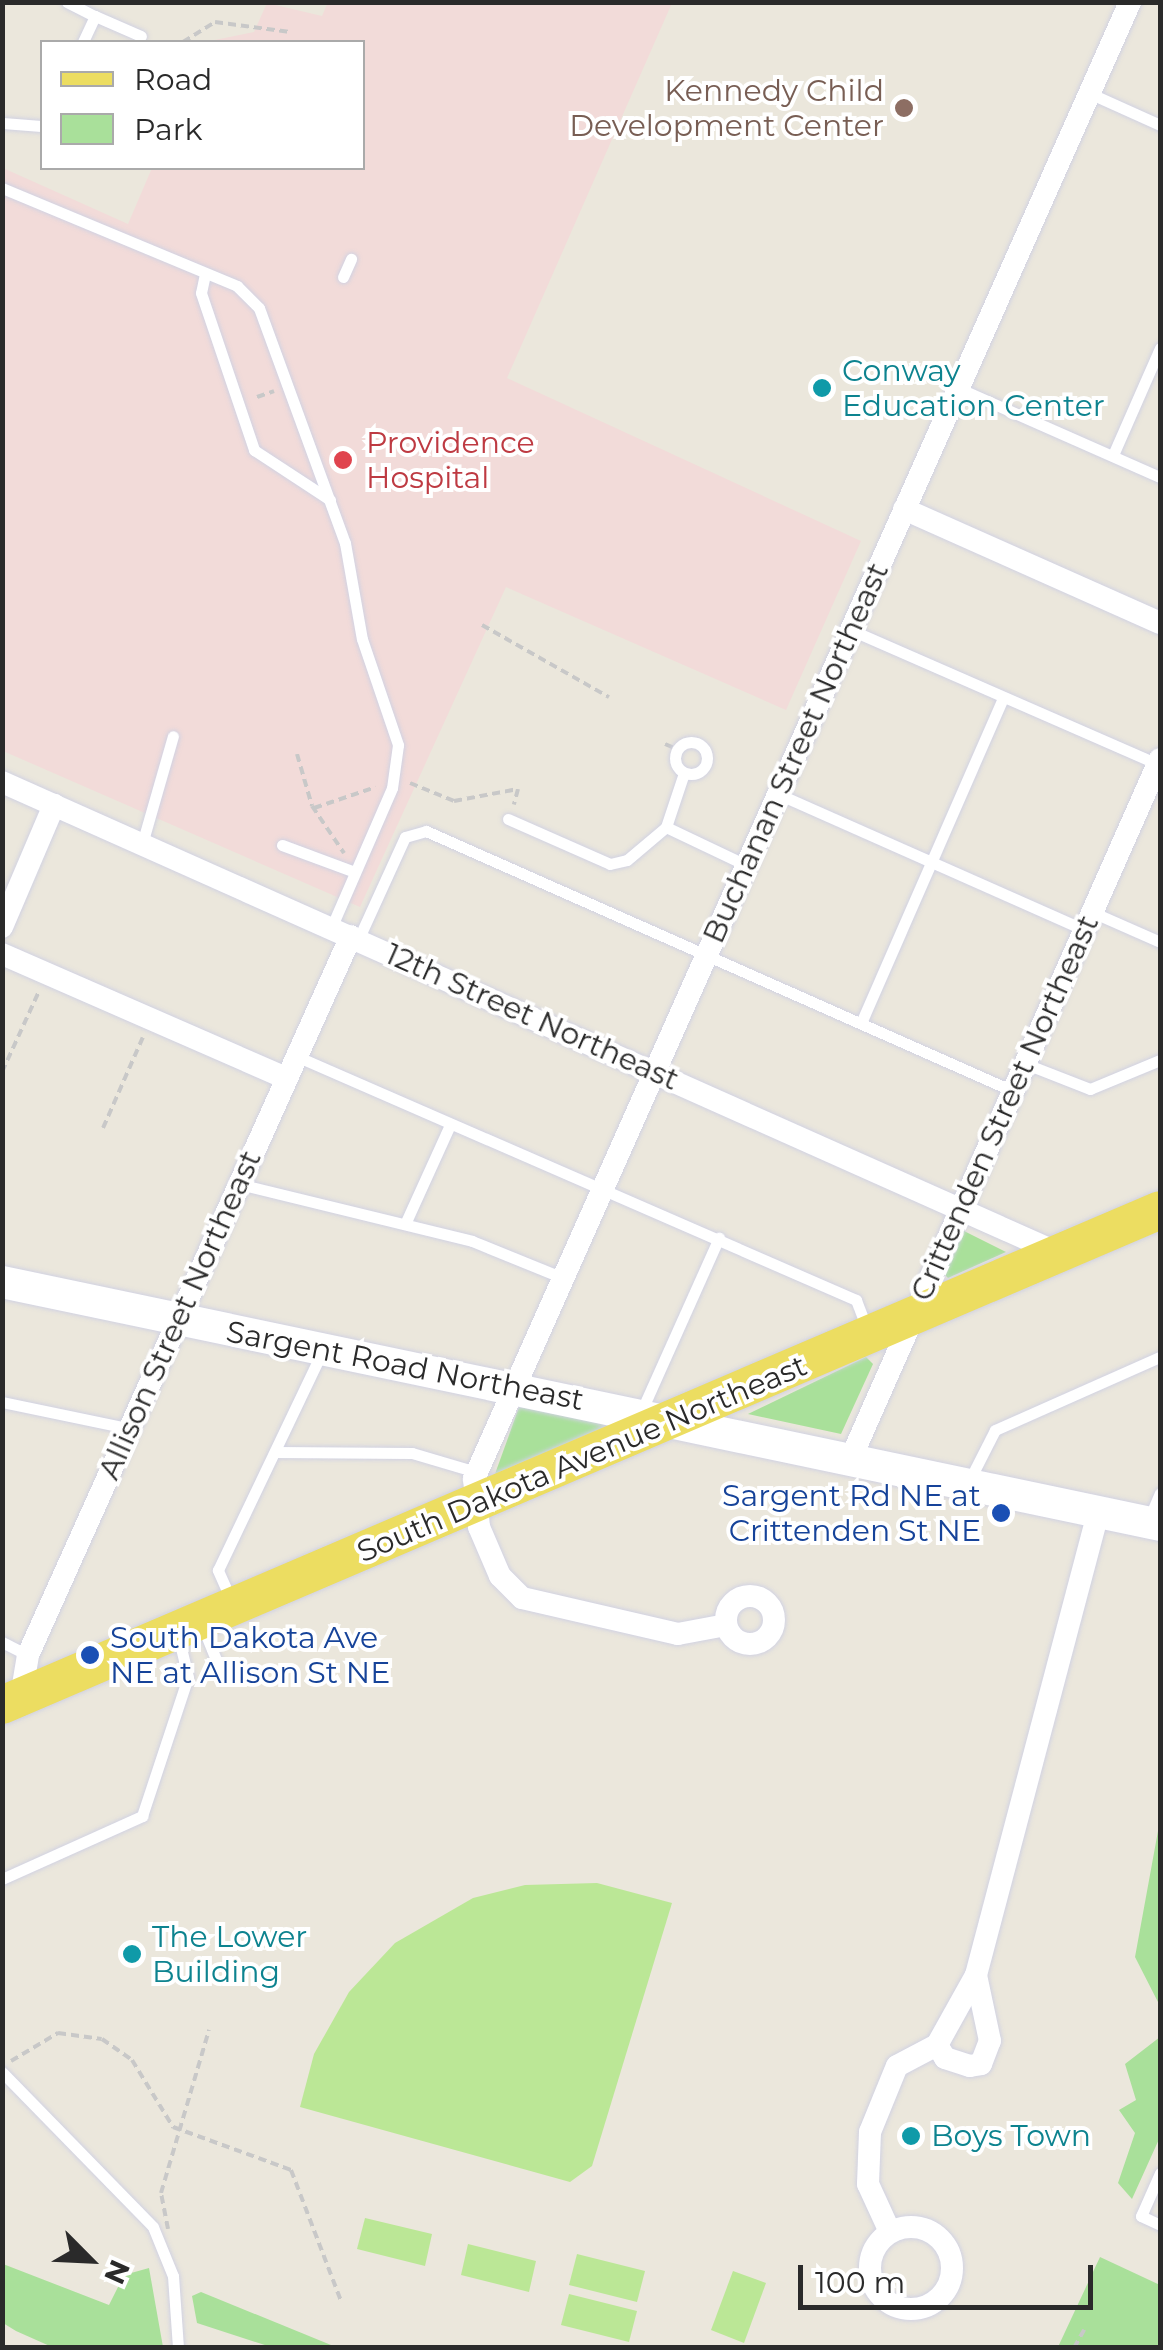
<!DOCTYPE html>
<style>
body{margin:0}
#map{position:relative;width:1163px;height:2350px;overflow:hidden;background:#ebe7dc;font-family:Montserrat,sans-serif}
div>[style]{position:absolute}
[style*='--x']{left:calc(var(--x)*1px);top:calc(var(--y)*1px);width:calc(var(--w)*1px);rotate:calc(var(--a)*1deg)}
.medical>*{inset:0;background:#f2dbd9}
.green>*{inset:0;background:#a9e09a}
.pitch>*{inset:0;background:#bbe796}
.path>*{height:4px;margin-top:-2px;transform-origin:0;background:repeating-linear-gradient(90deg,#c8c8c8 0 8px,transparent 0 13px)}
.roads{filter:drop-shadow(0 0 2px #d1d2e2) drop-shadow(0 0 2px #d1d2e2)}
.service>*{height:11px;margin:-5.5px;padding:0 5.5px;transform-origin:5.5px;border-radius:5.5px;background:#fff}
.service>.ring{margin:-5.5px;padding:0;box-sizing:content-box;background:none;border:11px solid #fff;border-radius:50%}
.minor>*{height:22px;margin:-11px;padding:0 11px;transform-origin:11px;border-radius:11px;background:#fff}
.minor>.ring{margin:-11px;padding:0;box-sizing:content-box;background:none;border:22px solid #fff;border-radius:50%}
.secondary>*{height:32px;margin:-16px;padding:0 16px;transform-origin:16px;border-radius:16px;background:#fff}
.primary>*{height:38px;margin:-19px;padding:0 19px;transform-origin:19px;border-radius:19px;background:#ecdd61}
.dots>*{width:28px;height:28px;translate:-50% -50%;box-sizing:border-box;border:5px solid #fff;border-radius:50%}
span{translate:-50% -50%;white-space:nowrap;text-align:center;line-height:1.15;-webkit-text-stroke:8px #fff;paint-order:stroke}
.education-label{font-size:30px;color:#785e54}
.right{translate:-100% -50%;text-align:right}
.culture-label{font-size:30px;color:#0d838f}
.left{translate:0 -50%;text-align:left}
.health-label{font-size:30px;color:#be3a42}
.street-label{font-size:30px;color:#2a2a2a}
.transit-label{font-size:30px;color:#164399}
.frame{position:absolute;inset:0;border:5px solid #2a2a2a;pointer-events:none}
.legend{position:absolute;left:40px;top:40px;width:325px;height:130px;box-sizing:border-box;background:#fff;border:2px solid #aaa;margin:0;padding:12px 18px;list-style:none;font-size:30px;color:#2a2a2a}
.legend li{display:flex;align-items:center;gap:20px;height:50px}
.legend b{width:50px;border:2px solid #aaa}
.north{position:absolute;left:40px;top:2210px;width:100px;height:100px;-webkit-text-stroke:8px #fff;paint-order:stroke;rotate:114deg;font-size:28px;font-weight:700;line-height:40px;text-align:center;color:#2a2a2a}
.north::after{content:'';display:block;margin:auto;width:35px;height:45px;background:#2a2a2a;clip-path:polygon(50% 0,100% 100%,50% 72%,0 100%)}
.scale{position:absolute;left:798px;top:2265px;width:295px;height:45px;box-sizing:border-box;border:5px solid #2a2a2a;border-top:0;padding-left:12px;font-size:30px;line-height:35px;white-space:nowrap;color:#2a2a2a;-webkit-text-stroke:8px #fff;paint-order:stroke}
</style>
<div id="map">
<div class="medical">
<div style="clip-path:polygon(328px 2px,672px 3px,507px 378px,861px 541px,786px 710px,506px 587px,360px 907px,3px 751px,3px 168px,128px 224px,152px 168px,362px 168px,362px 42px,205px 42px,254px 32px,267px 3px,322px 16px)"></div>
</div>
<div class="green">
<div style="clip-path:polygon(964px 1231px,1006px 1252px,948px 1278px,944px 1274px)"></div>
<div style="clip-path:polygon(866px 1357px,873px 1364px,841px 1434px,748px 1414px)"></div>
<div style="clip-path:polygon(519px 1407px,606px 1423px,605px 1427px,495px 1474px)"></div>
<div style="clip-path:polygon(1160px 1820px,1160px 2029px,1159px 2004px,1135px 1957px)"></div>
<div style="clip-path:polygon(1160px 2037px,1160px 2137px,1132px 2199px,1118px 2183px,1135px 2133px,1119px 2110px,1136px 2100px,1125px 2064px)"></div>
<div style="clip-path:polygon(1100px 2257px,1160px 2285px,1160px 2347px,1058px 2347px)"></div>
<div style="clip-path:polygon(3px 2264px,109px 2305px,124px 2275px,149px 2268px,163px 2347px,52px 2347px,16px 2331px,3px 2323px)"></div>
<div style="clip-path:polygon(201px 2292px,331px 2345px,333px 2347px,271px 2347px,197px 2323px,192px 2296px)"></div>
</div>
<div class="pitch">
<div style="clip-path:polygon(597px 1883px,672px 1903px,592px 2166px,570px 2182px,300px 2107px,314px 2054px,349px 1992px,395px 1943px,473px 1898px,525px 1885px)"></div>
<div style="clip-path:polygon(365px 2218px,432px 2234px,425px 2266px,357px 2249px)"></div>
<div style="clip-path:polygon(468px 2244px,536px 2261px,529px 2292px,461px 2275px)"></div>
<div style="clip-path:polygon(577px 2254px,645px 2271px,637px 2302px,569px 2285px)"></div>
<div style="clip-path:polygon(733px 2271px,766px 2283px,744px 2343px,711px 2330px)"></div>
<div style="clip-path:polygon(569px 2294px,637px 2311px,629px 2342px,561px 2325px)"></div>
</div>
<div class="path">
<div style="--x:183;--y:42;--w:38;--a:-32"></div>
<div style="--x:215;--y:22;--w:76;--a:7.6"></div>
<div style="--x:257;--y:397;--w:18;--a:-19"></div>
<div style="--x:482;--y:625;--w:146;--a:29.6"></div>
<div style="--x:665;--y:744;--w:13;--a:23"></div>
<div style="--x:297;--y:754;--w:54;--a:73.9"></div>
<div style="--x:312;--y:806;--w:57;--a:55.8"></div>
<div style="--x:410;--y:783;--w:48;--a:22.2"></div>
<div style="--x:454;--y:801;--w:65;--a:-10.6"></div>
<div style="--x:518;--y:789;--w:16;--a:105"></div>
<div style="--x:314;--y:808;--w:65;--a:-18.7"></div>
<div style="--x:2;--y:1072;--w:89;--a:-65.4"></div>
<div style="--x:103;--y:1128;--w:99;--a:-66.3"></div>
<div style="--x:11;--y:2061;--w:55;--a:-30.8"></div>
<div style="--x:58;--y:2033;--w:44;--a:7.8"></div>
<div style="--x:102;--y:2039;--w:37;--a:35"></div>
<div style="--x:132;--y:2060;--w:79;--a:58.5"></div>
<div style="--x:173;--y:2127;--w:126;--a:20"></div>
<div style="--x:291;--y:2170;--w:140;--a:69.1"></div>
<div style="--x:168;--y:2229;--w:37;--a:-101"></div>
<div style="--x:161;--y:2193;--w:170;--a:-73.6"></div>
<div style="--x:345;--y:2345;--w:3;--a:90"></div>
<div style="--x:1074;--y:2348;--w:21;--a:-61"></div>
</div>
<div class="roads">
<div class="service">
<div style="--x:67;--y:2;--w:31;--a:27"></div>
<div style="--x:95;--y:16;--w:29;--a:115"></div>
<div style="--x:95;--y:16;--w:50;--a:23.5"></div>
<div style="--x:1089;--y:93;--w:78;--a:24.3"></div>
<div style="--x:2;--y:123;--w:40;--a:4.3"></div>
<div style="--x:2;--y:188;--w:255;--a:22.6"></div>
<div style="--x:237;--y:286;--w:31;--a:45"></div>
<div style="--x:259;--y:308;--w:250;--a:69.9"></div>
<div style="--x:345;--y:543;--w:97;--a:80"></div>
<div style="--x:362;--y:639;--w:112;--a:71.2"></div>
<div style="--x:398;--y:745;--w:43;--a:97.9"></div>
<div style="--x:392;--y:788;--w:153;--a:113.5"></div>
<div style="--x:205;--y:274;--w:19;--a:102"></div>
<div style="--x:201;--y:293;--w:166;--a:71.3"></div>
<div style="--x:254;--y:450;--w:91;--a:33.3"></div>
<div style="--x:343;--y:277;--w:20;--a:-66"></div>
<div style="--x:958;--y:388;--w:221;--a:23.8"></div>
<div style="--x:1113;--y:455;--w:117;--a:-66.3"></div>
<div style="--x:851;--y:630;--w:337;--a:23.6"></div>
<div class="ring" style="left:675px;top:742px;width:21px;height:21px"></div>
<div style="--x:778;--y:794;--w:336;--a:23.9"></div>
<div style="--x:508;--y:819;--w:111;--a:23.8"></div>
<div style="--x:610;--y:864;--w:17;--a:-13"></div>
<div style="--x:627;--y:860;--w:51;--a:-40.2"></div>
<div style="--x:666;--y:827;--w:57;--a:-71.6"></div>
<div style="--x:666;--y:827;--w:89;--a:25.4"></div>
<div style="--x:142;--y:844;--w:112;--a:-74"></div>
<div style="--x:282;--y:845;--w:78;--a:20.3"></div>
<div style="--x:1092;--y:912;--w:74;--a:23.8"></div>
<div style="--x:358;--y:940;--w:113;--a:-65.5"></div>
<div style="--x:405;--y:837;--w:22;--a:-16"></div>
<div style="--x:426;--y:831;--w:642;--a:23.89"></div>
<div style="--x:861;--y:1023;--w:352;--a:-66.4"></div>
<div style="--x:296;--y:1056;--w:611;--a:23.54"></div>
<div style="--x:856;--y:1300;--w:30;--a:69"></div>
<div style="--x:1026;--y:1064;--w:69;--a:21.3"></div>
<div style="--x:1090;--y:1089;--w:76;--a:-22.5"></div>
<div style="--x:239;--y:1184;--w:240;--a:13.7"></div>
<div style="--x:472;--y:1241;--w:98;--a:22.1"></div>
<div style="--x:405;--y:1224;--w:109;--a:-65.6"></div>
<div style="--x:2;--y:1402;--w:129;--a:11.7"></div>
<div style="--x:641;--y:1412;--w:191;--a:-65.9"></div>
<div style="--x:275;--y:1452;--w:137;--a:0.4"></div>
<div style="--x:412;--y:1453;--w:67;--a:16.5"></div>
<div style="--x:968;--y:1483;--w:59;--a:-63"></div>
<div style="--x:995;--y:1430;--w:180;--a:-23.9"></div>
<div style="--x:1148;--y:1521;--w:30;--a:-67"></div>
<div style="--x:232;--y:1602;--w:35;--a:-114"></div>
<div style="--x:218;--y:1570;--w:242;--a:-64.5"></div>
<div style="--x:202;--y:1625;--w:56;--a:68"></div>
<div style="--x:2;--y:1642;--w:29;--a:27"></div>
<div style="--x:2;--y:1879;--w:154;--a:-24.2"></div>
<div style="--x:142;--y:1816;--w:146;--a:-71.7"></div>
<div style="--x:188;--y:1677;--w:43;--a:-103.4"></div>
<div style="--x:2;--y:2072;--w:216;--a:45.7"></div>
<div style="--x:153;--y:2227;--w:53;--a:67.8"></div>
<div style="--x:173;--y:2276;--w:72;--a:86"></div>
<div style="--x:1160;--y:2173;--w:47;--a:113.8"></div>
<div style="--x:1141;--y:2216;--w:21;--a:25"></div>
</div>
<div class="minor">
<div style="--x:904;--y:509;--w:280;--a:24"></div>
<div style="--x:2;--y:782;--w:1159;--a:24.04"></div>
<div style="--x:2;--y:927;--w:133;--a:-66.9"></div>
<div style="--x:2;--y:954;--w:310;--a:23.6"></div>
<div style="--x:851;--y:1458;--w:764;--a:-66.15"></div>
<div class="ring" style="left:726px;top:1596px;width:26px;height:26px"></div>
<div style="--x:726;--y:1625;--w:49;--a:169.4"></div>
<div style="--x:678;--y:1634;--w:160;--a:-167"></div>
<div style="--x:522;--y:1598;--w:31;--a:-135"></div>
<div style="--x:500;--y:1576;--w:53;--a:-113.2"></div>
<div style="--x:479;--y:1527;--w:48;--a:-95.9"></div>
<div style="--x:474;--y:1479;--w:1616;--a:-66.05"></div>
<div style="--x:21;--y:1697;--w:43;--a:-80.5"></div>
<div style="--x:28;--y:1655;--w:788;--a:-65.81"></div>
<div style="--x:976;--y:1975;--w:80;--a:119.1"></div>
<div style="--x:937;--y:2045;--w:15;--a:58"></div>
<div style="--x:945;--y:2058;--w:26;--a:18"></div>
<div style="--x:970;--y:2066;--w:11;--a:-10"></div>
<div style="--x:981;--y:2064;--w:25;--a:-69"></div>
<div style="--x:990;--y:2041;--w:67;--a:-102"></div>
<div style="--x:976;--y:1975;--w:480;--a:-75.2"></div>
<div class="ring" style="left:870px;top:2227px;width:60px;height:60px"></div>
<div style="--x:890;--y:2232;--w:53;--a:-114.6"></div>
<div style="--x:868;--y:2184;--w:52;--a:-87.8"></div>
<div style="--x:870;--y:2132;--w:71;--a:-67.8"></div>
<div style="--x:897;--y:2066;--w:45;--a:-27.7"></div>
</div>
<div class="secondary">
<div style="--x:2;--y:1282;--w:1183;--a:11.85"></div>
</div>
<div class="primary">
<div style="--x:2;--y:1705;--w:1259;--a:-23.14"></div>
</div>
</div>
<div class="dots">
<div style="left:904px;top:108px;background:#8d6e63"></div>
<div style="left:822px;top:388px;background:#0f9aa8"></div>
<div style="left:343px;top:460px;background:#e0444e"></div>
<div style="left:1001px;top:1513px;background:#1a4fb4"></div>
<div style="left:90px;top:1655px;background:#1a4fb4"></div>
<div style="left:132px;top:1954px;background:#0f9aa8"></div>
<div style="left:911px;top:2136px;background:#0f9aa8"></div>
</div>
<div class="education-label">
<span class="right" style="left:884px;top:108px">Kennedy Child<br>Development Center</span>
</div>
<div class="culture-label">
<span class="left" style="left:842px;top:388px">Conway<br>Education Center</span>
<span class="left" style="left:152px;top:1954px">The Lower<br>Building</span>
<span class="left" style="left:931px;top:2136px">Boys Town</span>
</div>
<div class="health-label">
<span class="left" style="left:366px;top:460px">Providence<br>Hospital</span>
</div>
<div class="street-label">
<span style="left:796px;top:753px;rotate:-66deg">Buchanan Street Northeast</span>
<span style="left:532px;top:1017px;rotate:24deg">12th Street Northeast</span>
<span style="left:1005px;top:1108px;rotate:-66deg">Crittenden Street Northeast</span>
<span style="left:180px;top:1315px;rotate:-66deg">Allison Street Northeast</span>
<span style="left:405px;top:1366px;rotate:11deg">Sargent Road Northeast</span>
<span style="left:582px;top:1459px;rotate:-23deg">South Dakota Avenue Northeast</span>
</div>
<div class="transit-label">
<span class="right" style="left:981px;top:1513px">Sargent Rd NE at<br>Crittenden St NE</span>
<span class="left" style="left:110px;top:1655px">South Dakota Ave<br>NE at Allison St NE</span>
</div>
<div class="frame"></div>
<ul class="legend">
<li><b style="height:12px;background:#ecdd61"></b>Road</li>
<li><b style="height:28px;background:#a9e09a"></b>Park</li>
</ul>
<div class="north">N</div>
<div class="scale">100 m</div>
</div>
